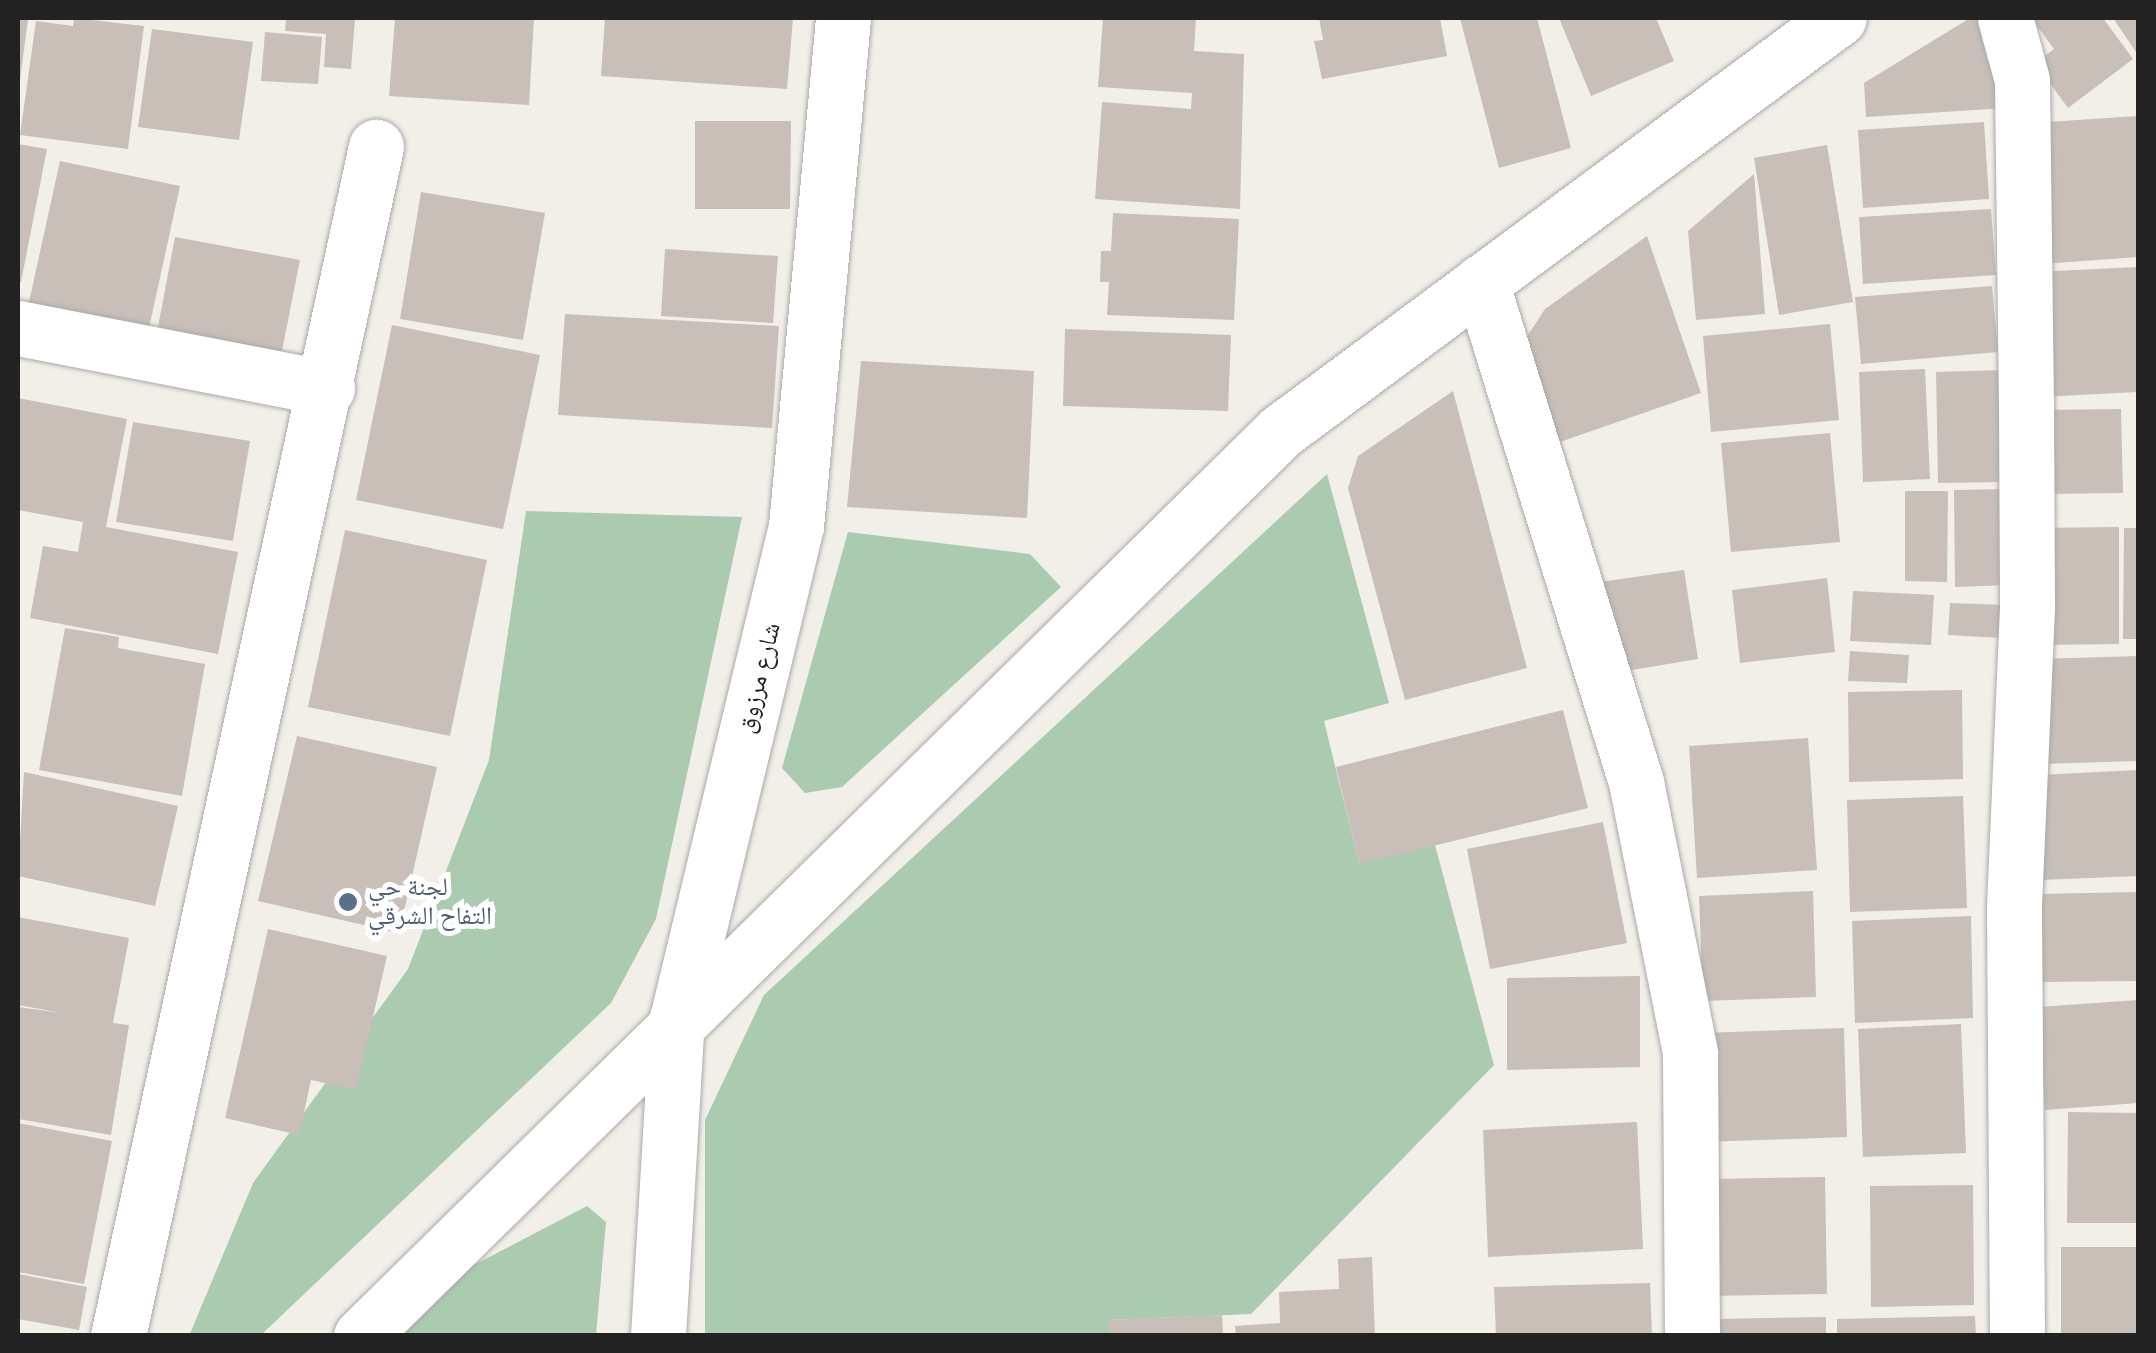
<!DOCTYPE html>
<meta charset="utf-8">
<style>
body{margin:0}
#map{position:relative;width:2156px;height:1353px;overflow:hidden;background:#f2efe9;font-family:Roboto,"Noto Naskh Arabic",sans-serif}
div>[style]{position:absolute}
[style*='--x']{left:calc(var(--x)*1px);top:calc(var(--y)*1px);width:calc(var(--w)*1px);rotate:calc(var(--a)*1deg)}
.cemetery>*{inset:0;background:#aacbaf}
.building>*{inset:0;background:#c7bfb8}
.roads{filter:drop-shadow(0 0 2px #a9a9a9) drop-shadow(0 0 2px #a9a9a9)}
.minor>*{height:55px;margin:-27.5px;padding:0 27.5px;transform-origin:27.5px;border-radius:27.5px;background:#fff}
.dots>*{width:28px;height:28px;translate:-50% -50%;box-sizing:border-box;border:5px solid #fff;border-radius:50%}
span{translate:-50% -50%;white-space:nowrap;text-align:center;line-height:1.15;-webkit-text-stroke:10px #fff;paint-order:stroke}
.street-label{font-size:25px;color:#222}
.service-label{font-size:25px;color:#4e5e75}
.left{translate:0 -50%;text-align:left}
.frame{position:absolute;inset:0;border:20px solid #222;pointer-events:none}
</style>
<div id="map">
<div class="cemetery">
<div style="clip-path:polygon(1327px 474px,1389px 703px,1324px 721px,1359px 863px,1435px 845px,1494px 1065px,1251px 1314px,1109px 1320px,1109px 1335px,705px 1335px,705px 1120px,764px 995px)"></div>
<div style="clip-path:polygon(526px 511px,742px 517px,656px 919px,611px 1003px,261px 1335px,189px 1336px,253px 1183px,408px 969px,489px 760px)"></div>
<div style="clip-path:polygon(848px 532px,1030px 554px,1061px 587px,842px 787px,805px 793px,782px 768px)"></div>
<div style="clip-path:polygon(587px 1206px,606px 1222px,596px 1335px,394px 1336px,470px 1267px)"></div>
</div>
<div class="building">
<div style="clip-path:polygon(18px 18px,28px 19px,20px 80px,18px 80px)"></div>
<div style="clip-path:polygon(74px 18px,144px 26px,128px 149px,20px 135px,36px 21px,73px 26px)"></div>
<div style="clip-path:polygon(286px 18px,355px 18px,351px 69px,324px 67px,326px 34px,285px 31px)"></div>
<div style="clip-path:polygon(395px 18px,534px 18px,529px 105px,389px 96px)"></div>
<div style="clip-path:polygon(605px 18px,793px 18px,787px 89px,601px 76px)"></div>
<div style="clip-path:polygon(1103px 18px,1196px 18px,1194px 51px,1244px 54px,1240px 209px,1095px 199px,1102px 102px,1191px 109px,1192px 93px,1098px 87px)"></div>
<div style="clip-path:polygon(1319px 18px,1440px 18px,1447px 56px,1322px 79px,1314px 41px,1323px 40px)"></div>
<div style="clip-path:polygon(1460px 18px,1537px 18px,1571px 148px,1499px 168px)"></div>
<div style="clip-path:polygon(1559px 18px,1656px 18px,1674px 61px,1591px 96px)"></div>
<div style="clip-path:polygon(1970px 18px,2000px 18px,2006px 108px,1866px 117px,1864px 83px)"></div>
<div style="clip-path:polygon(2031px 18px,2103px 18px,2133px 59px,2068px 108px,2035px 63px,2054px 49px)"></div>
<div style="clip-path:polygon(2113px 18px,2138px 18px,2138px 55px)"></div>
<div style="clip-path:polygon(152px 29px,253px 42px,239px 140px,138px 127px)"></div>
<div style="clip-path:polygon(265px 32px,322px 37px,318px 84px,261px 81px)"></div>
<div style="clip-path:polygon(2138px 116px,2138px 257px,2041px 264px,2031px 123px)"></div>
<div style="clip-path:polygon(695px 121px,791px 121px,790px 209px,695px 209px)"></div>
<div style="clip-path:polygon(1984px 122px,1989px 199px,1863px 208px,1858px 130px)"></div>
<div style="clip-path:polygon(18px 144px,47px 149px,21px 282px,18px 282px)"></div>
<div style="clip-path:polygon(1827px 145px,1853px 302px,1779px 315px,1754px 158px)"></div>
<div style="clip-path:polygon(60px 161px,180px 186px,149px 328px,29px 302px)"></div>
<div style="clip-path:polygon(1754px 174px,1765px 314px,1696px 320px,1688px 231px)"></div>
<div style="clip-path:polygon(421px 192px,545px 213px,523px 340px,400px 319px)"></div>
<div style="clip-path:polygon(1991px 209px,1996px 275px,1863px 284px,1859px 217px)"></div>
<div style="clip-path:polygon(1113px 213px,1239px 219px,1234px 320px,1107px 315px,1109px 282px,1100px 282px,1101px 251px,1111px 251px)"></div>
<div style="clip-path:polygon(1647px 236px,1701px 393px,1560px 442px,1524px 341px,1545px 309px)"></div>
<div style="clip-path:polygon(175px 237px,300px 260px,279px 366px,155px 343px)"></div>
<div style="clip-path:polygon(665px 249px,778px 256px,773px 323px,661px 316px)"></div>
<div style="clip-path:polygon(2138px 267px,2138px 392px,2039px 397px,2033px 272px)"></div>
<div style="clip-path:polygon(1992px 286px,1998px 352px,1861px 364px,1855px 297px)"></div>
<div style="clip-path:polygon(565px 314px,779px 326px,772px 428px,558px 415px)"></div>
<div style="clip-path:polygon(1830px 324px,1839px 420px,1711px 432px,1703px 336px)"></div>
<div style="clip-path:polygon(392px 325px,540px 355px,503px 529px,356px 500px)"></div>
<div style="clip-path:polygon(1065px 329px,1231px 335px,1228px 411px,1063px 406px)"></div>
<div style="clip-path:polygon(861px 361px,1034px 371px,1027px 518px,847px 507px)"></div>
<div style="clip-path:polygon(1925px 369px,1930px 479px,1863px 482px,1859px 372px)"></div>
<div style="clip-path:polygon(2002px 370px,2004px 482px,1938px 483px,1936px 372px)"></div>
<div style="clip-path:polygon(1453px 391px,1527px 668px,1405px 700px,1348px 488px,1358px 456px)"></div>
<div style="clip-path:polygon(18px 398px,127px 419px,106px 527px,238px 552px,218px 654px,30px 618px,43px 546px,78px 552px,83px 522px,18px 510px)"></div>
<div style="clip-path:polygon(2121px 409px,2123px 493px,2043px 494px,2041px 410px)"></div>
<div style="clip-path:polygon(133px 422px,250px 441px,233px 541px,116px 522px)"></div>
<div style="clip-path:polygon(1830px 433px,1840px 542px,1731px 552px,1721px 443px)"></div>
<div style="clip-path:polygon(2009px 489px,2010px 585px,1955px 587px,1954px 490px)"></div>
<div style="clip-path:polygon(1905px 491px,1948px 491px,1947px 582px,1905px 581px)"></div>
<div style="clip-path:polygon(2119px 527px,2119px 644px,2036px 645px,2035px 528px)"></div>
<div style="clip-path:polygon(2124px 528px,2138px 528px,2138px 639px,2123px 639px)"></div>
<div style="clip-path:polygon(345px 530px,487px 560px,450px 736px,308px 707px)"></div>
<div style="clip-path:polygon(1684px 570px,1698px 659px,1614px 673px,1600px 582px)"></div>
<div style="clip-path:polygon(1827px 578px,1835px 652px,1740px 663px,1732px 590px)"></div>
<div style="clip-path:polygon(1853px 591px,1934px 595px,1931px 645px,1850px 641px)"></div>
<div style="clip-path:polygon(1950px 603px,2004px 605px,2002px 638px,1948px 635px)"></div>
<div style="clip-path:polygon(65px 628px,119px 637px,118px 648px,205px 664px,182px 796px,39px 770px)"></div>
<div style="clip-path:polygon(1850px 651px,1909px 655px,1907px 683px,1848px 681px)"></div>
<div style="clip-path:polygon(2138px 656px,2138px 761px,2040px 764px,2037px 659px)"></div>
<div style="clip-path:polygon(1962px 690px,1963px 779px,1849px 782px,1848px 692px)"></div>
<div style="clip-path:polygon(1563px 710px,1588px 808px,1359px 864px,1336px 767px)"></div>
<div style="clip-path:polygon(297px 736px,437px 767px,399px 933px,258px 901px)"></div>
<div style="clip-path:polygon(1808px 738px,1817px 870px,1697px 878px,1689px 746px)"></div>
<div style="clip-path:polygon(2138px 770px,2138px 876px,2041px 880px,2037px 775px)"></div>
<div style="clip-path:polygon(24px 772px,178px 806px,155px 906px,18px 876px)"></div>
<div style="clip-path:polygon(1963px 796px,1967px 908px,1850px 912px,1847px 800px)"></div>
<div style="clip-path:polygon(1603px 822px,1627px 943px,1490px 969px,1467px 849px)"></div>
<div style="clip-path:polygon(1813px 891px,1816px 997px,1703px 1001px,1699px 896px)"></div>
<div style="clip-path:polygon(2138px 892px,2138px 981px,2039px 982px,2038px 894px)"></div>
<div style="clip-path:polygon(1971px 916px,1973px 1018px,1855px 1023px,1852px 921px)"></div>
<div style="clip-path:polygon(18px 917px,129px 938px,113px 1023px,129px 1025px,111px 1135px,18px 1119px,18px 1007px,62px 1013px,18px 1005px)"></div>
<div style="clip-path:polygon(268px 929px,387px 956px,356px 1090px,311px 1080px,299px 1135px,225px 1118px)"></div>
<div style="clip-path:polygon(1640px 976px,1640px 1067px,1507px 1070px,1507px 978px)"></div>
<div style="clip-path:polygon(2138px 1000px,2138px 1103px,2045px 1110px,2038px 1007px)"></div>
<div style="clip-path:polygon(1961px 1024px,1966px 1153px,1863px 1157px,1858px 1029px)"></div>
<div style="clip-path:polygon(1844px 1028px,1847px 1137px,1705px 1142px,1702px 1033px)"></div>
<div style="clip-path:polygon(2068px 1112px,2138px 1113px,2138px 1223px,2067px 1223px)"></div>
<div style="clip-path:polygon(1637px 1122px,1643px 1249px,1488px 1257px,1483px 1130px)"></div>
<div style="clip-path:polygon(18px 1123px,112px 1141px,84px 1284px,18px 1272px)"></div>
<div style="clip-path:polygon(1825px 1177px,1827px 1294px,1711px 1296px,1710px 1179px)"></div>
<div style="clip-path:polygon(1973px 1185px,1974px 1305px,1871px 1307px,1870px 1186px)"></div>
<div style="clip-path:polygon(2061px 1247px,2138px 1247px,2138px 1336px,2061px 1336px)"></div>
<div style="clip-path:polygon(1372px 1257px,1375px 1336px,1236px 1336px,1235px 1326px,1280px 1323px,1279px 1292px,1339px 1289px,1338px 1259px)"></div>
<div style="clip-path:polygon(18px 1274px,87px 1287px,79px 1330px,18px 1319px)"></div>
<div style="clip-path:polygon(1650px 1283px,1652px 1336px,1496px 1336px,1494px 1287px)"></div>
<div style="clip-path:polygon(1222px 1315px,1223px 1336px,1109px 1336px,1108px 1320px)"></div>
<div style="clip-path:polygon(1975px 1316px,1976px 1336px,1837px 1336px,1837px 1319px)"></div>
<div style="clip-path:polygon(1826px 1317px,1826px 1336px,1716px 1336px,1715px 1319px)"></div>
</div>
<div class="roads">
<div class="minor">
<div style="--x:2005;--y:18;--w:64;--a:74.7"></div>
<div style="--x:2022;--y:80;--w:326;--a:89.3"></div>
<div style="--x:2026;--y:406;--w:202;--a:89.7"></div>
<div style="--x:2027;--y:608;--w:301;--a:92.5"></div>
<div style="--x:2014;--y:909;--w:427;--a:89.6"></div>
<div style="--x:1481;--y:282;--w:523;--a:72.78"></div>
<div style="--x:1636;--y:782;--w:276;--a:78.7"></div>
<div style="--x:1690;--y:1053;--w:283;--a:89.6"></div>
<div style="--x:18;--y:328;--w:315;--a:11"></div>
<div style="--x:118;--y:1336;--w:1217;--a:-77.76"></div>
<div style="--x:361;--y:1336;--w:1291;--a:-44.53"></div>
<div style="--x:1281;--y:431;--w:694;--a:-36.51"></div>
<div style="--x:658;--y:1336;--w:318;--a:-86.6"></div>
<div style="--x:677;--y:1019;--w:507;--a:-76.43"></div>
<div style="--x:796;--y:526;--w:510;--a:-84.71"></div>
</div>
</div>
<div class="dots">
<div style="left:348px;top:902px;background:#5c6f8a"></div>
</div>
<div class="street-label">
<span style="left:759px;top:678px;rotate:-76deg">شارع مرزوق</span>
</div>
<div class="service-label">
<span class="left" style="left:368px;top:902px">لجنة حي<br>التفاح الشرقي</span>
</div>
<div class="frame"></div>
</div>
